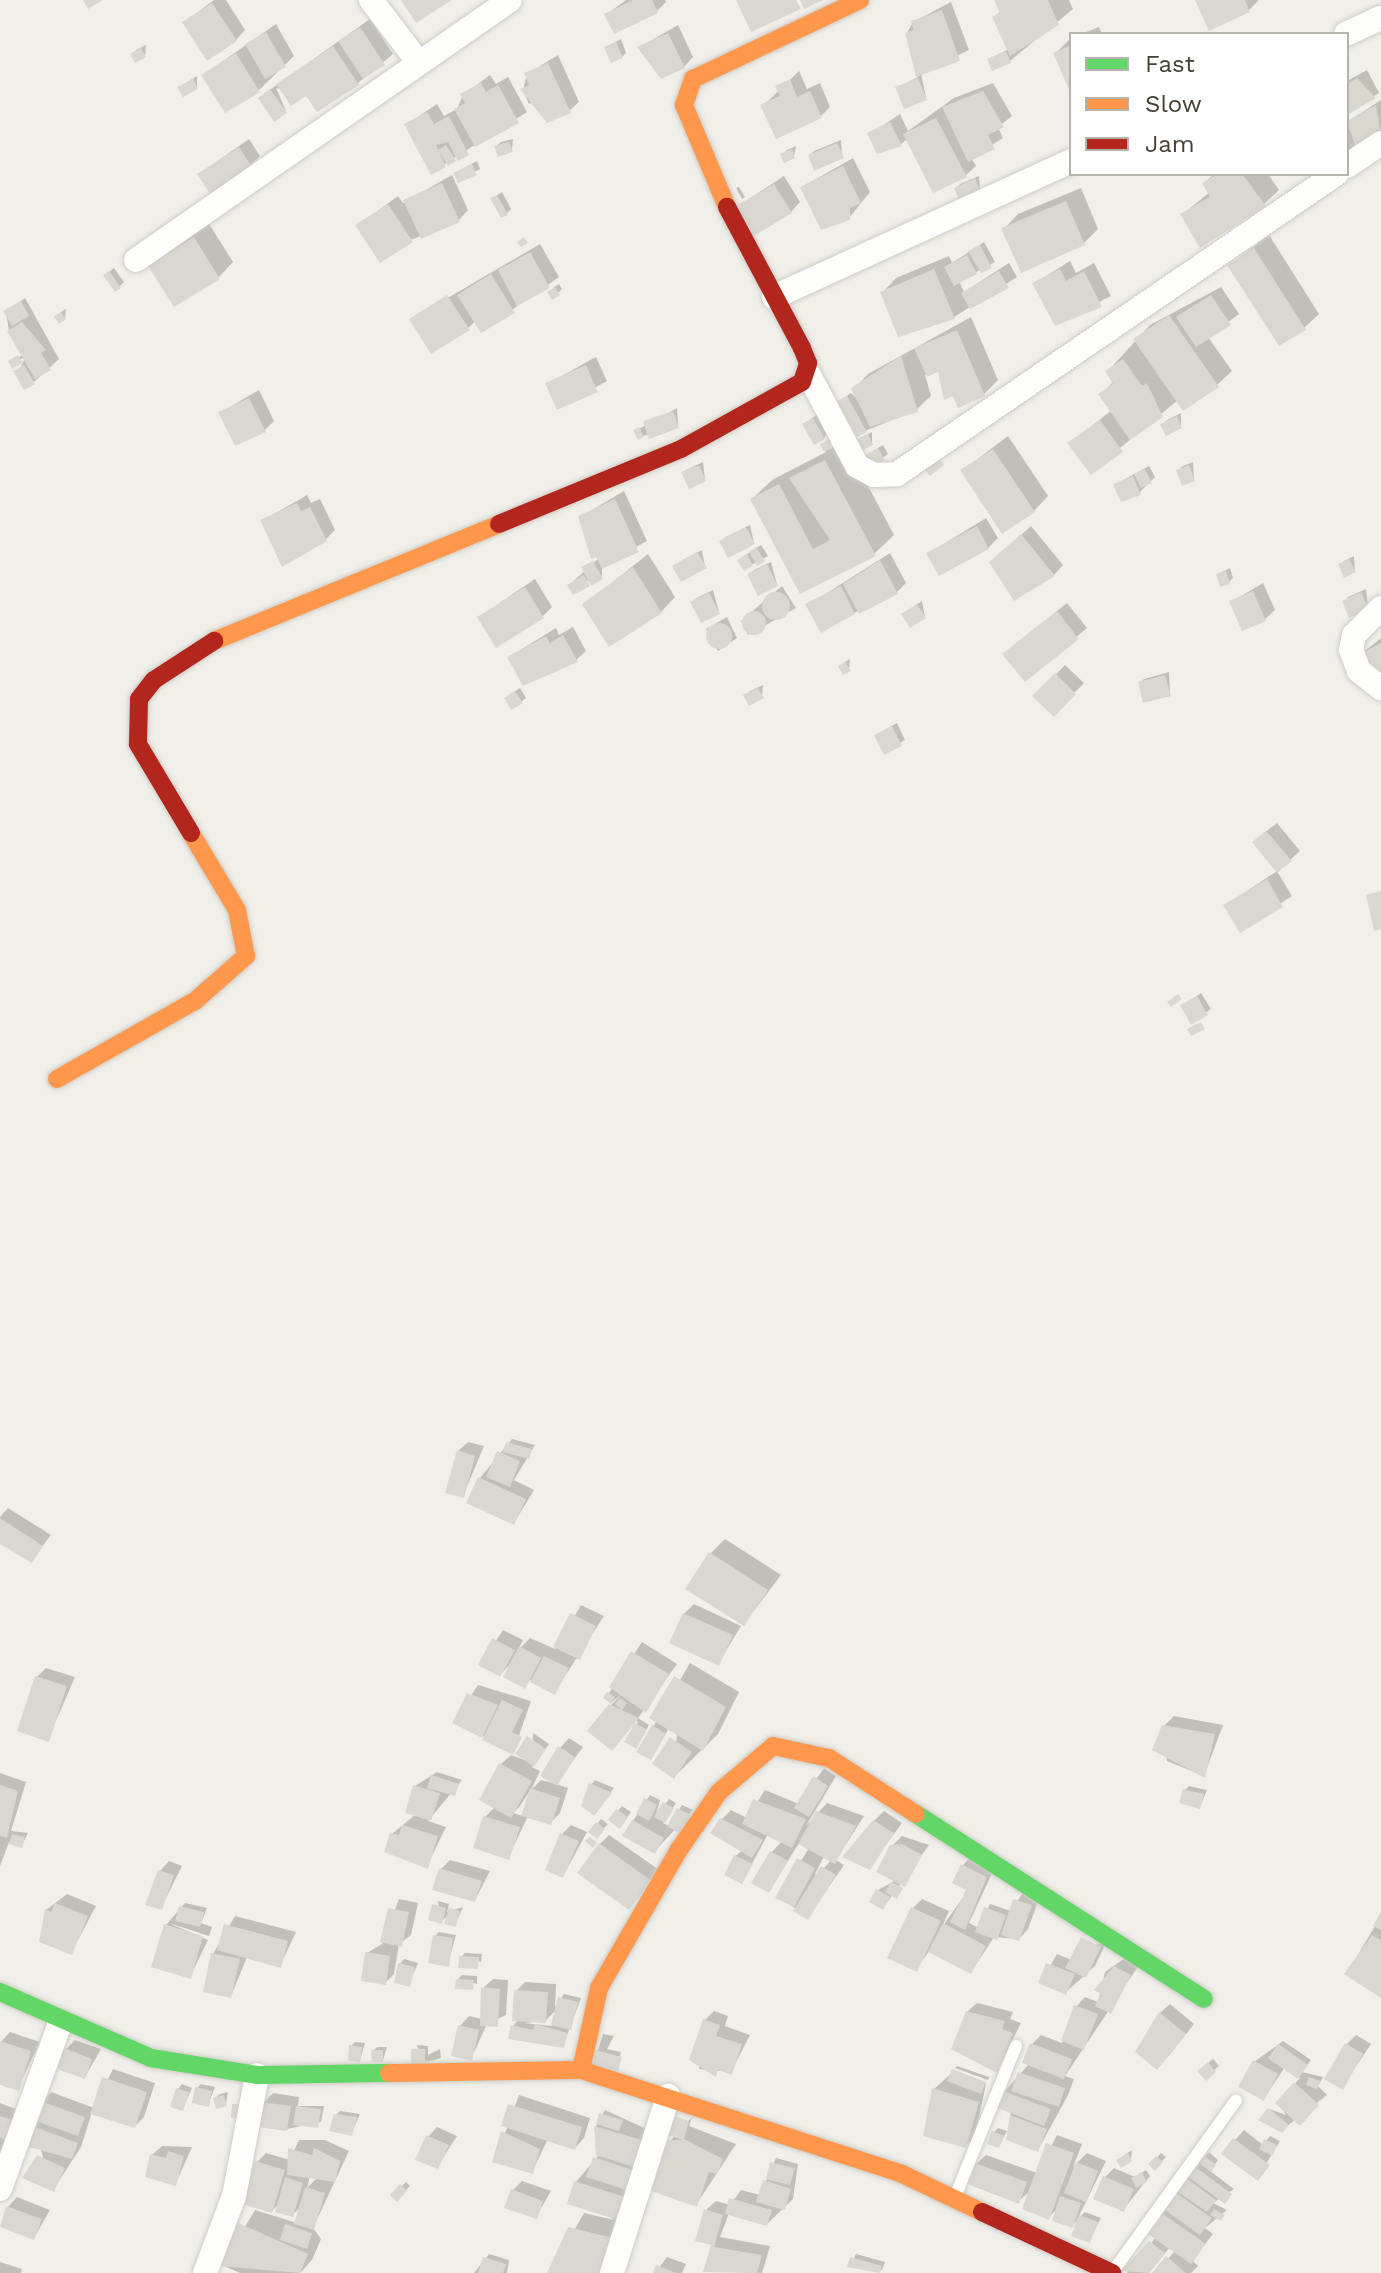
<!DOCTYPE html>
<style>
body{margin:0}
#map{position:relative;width:1381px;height:2273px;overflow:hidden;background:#f0efe9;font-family:"Work Sans",sans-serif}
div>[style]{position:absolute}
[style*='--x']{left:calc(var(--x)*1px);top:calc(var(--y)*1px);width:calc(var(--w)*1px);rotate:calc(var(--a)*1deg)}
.shadow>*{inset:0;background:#0003}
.building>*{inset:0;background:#dad7d1}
.round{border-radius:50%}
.roads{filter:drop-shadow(0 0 2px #ceccc6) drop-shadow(0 0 2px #ceccc6)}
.lane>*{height:12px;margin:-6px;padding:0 6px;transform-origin:6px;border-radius:6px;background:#fdfdfc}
.street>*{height:24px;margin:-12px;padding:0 12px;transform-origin:12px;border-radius:12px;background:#fdfdfc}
.fast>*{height:18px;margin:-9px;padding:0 9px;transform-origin:9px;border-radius:9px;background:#63d668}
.slow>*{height:18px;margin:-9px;padding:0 9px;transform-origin:9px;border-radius:9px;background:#ff974d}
.jam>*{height:18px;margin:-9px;padding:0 9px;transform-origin:9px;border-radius:9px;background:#b3261e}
span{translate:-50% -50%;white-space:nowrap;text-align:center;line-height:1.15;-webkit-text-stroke:6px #fff;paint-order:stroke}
.legend{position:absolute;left:1069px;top:32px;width:280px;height:144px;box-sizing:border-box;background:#fff;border:2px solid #b5b3ae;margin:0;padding:10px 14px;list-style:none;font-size:24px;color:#464035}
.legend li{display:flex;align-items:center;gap:16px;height:40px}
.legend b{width:40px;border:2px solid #b5b3ae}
</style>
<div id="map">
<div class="shadow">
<div style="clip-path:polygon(214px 0,226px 0,245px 30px,236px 40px,185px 22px)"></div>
<div style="clip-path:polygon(626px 0,665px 0,666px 2px,657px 11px,607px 14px)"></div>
<div style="clip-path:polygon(997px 0,1069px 0,1073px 9px,1010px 61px,989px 59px,1009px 49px,994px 17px,1001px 11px)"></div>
<div style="clip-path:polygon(1197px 0,1258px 0,1258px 1px,1249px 10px)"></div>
<div style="clip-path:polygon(951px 2px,969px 50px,921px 73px,926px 98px,898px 87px,918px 77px,907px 33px,913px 22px)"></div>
<div style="clip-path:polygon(370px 19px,393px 54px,358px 83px,318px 110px,306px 93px,276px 88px,286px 111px,264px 94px)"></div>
<div style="clip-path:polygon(276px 24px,294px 56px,259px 90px,203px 75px)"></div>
<div style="clip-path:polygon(678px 25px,693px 57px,684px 67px,640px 47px)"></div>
<div style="clip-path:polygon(1099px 27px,1102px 34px,1081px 34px)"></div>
<div style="clip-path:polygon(1071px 38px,1071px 89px,1056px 53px)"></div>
<div style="clip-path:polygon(621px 39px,626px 53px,622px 57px,606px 47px)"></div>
<div style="clip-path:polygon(146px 45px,145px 56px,132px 54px,136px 50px)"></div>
<div style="clip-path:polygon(558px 55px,579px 102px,569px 111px,538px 99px,529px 104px,523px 90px,527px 74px)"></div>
<div style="clip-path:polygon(1367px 70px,1379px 93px,1347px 113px,1347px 81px)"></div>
<div style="clip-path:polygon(799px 71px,807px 89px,820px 83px,830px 107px,821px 116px,763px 106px)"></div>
<div style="clip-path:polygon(490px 75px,496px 84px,508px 77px,527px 112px,432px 172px,407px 124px,437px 104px,444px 116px,457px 109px,463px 95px)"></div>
<div style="clip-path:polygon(197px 76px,197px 87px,184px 84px)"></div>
<div style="clip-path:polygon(993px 83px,1012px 116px,998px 127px,1003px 138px,971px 158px,976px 166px,966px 175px,934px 191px,908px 138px,901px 144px,870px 134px,900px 114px,908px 131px,954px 98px)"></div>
<div style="clip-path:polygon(1381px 100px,1381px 132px,1347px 154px,1347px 122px)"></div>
<div style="clip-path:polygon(249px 139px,260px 156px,251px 165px,199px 174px)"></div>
<div style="clip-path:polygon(513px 139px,512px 150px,496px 146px,501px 142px)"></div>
<div style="clip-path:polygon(841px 140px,842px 157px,810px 155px,814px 151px)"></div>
<div style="clip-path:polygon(796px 146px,794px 156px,783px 154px,787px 150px)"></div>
<div style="clip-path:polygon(853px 158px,870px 192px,849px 218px,802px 187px)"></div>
<div style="clip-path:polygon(477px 161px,480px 169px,459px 180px,455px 173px)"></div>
<div style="clip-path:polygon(1214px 174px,1268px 174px,1279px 190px,1264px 204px,1183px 214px,1210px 192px,1204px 183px)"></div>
<div style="clip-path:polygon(452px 175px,468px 210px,459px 220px,411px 240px,358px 225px,398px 196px,403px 203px)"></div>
<div style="clip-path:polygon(784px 176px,800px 202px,791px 212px,737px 207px)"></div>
<div style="clip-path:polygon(979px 176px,980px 191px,956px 188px,960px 184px)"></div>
<div style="clip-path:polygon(739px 187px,745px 197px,742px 199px,736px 188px)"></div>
<div style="clip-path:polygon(1081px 188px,1098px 229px,1084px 243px,1004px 229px,1018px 214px)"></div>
<div style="clip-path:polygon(502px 192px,511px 209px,507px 213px,493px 198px)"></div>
<div style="clip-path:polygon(209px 224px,233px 262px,219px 277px,150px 266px)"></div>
<div style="clip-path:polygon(1269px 235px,1319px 314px,1304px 328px,1230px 265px)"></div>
<div style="clip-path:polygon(984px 242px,995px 262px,959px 281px,964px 292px,1009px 263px,1017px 277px,954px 317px,882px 293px,896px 278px,949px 256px,952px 263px)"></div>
<div style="clip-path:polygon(540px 244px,559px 277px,482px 331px,476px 321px,468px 328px,412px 319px)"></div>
<div style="clip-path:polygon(1070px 261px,1076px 273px,1094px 263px,1111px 296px,1056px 324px,1035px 283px)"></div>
<div style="clip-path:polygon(114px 268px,124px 282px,119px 287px,105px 275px)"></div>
<div style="clip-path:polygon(559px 284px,562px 289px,558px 293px,553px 288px)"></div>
<div style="clip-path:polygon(1221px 287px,1239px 314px,1208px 337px,1232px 371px,1217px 385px,1178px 400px,1091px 472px,1070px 443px,1112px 410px,1101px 394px,1114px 381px,1107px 372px,1150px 325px)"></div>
<div style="clip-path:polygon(25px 298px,59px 359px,34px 382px,20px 368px,25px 358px,12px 361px,28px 352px,9px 331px,6px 312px)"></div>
<div style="clip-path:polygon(66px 309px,65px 318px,57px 316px,61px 312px)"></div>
<div style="clip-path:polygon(971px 317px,998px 380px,983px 395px,940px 370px,925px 375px,931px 396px,916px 410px,865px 431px,840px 401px,851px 393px,860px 402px,854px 389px,868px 374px)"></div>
<div style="clip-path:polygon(596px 357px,607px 381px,558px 408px,547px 384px)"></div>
<div style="clip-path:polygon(259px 390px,274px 421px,264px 431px,221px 412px)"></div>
<div style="clip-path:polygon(677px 408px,678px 426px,643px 436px,635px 431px)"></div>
<div style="clip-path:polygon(1181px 413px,1181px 427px,1163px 424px,1167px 420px)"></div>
<div style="clip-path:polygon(817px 415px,828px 433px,824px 438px,809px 420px)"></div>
<div style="clip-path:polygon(872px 432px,872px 444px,856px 442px,860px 438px)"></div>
<div style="clip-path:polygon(1008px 436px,1048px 496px,1034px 511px,963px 470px)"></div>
<div style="clip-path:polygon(832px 437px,827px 450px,845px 442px,894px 535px,874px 554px,801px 592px,752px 499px,772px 480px,826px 452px,822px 444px)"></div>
<div style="clip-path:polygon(883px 445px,888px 454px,869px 467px,868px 454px)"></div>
<div style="clip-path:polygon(703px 462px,705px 479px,684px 473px,688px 469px)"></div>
<div style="clip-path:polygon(1193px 462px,1194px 479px,1178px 470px,1183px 466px)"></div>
<div style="clip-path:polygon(1149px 466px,1155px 477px,1139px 493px,1116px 484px)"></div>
<div style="clip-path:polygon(624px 491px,647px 541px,602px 566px,602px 578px,569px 585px,599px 558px,580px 517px)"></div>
<div style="clip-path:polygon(307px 495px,311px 503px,320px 499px,335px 530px,325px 540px,262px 521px)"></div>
<div style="clip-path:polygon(986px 518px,998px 538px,988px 548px,929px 553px)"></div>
<div style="clip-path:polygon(750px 525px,754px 543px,722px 541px,726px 537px)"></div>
<div style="clip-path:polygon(1031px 526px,1063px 565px,1054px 575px,1001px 553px)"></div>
<div style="clip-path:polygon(761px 545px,768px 556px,745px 568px,744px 556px)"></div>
<div style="clip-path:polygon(702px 550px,705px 567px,679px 562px)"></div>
<div style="clip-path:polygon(890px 553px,906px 583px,897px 592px,854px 613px,808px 605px)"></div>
<div style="clip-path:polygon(648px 554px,675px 597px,661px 612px,584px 605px)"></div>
<div style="clip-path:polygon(1354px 556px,1355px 571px,1340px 565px,1344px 561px)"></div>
<div style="clip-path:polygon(771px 562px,777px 584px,749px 574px,754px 570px)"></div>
<div style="clip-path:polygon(1230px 568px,1233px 578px,1229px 582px,1218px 574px)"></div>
<div style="clip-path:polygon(535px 579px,552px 607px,543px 616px,479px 617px)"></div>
<div style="clip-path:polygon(1263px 583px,1275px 610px,1265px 619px,1231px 602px)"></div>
<div style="clip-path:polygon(782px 586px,796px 608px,748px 635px,741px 621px)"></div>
<div style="clip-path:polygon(1366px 589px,1368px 607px,1344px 602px,1348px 597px)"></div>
<div style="clip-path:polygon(713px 590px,719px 612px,692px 603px,697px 598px)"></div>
<div style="clip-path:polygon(922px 601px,925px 617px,907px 611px)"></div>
<div style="clip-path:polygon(1067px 603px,1087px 628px,1025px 679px,1014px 645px)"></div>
<div style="clip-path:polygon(727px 617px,737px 638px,718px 651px,706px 629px)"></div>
<div style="clip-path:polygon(573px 627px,586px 651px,576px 660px,509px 657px,556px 628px,559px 635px)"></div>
<div style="clip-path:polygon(1381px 638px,1381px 689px,1360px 655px)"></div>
<div style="clip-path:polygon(850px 659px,849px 669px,840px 666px,845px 662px)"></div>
<div style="clip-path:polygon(1065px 665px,1084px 683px,1054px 714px,1035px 696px)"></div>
<div style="clip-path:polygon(1169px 672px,1170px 694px,1140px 683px,1144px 679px)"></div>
<div style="clip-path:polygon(763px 685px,762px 697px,746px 695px,750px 691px)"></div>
<div style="clip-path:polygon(520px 688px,526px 698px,521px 702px,511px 694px)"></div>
<div style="clip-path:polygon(897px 723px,905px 740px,885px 752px,876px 735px)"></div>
<div style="clip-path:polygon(1277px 823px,1300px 851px,1290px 860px,1264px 833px)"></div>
<div style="clip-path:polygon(1277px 871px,1292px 896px,1240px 930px,1226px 905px)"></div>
<div style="clip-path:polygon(1201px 993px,1211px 1009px,1192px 1022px,1182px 1006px)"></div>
<div style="clip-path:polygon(512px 1439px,535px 1445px,514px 1480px,534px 1490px,514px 1523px,480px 1478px)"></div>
<div style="clip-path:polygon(468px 1442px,484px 1446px,463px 1496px,458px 1451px)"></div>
<div style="clip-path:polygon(8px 1508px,51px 1535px,31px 1561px,0 1541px,0 1517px)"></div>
<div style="clip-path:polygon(725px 1539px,781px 1575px,744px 1624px,710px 1554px)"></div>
<div style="clip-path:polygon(694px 1604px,741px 1626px,718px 1664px,684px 1614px)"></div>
<div style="clip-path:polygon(581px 1605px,604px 1616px,554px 1693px,530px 1680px,524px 1686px,512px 1662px,500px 1675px,481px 1664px,503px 1630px,523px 1640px,518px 1650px,530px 1638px,555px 1649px)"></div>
<div style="clip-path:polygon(642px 1642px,677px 1664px,638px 1718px,649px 1725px,639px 1742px,627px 1741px,638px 1722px,610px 1706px,622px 1694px,612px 1702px,609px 1693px)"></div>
<div style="clip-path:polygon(690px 1663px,739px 1692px,718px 1734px,674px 1777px,677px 1733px,669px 1728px,651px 1758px,653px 1727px)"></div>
<div style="clip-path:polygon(46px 1668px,75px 1677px,48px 1739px,37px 1677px)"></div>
<div style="clip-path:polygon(478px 1685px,531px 1701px,514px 1750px,454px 1722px)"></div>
<div style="clip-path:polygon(1174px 1716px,1223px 1725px,1204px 1776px,1167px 1761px,1164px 1726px)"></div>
<div style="clip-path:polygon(evenodd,533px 1733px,549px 1744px,532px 1767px,540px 1771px,531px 1790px,541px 1780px,553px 1783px,560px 1748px,569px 1738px,583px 1747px,556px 1784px,568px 1788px,560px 1813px,550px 1823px,528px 1816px,508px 1858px,485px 1817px,495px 1807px,501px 1764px,511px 1755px,532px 1763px,533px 1733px,529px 1792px,523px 1816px,513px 1813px,520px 1806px,529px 1792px)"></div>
<div style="clip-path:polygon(evenodd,824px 1768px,836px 1776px,806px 1826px,827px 1803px,864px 1816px,836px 1860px,844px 1865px,808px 1917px,778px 1897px,809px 1848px,806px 1832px,769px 1891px,772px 1852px,782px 1841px,768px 1834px,742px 1882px,736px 1856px,742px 1850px,721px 1820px,731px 1810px,747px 1818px,765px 1790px,799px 1804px,824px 1768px,824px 1856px,831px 1860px,817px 1876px,815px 1874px,824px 1856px)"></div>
<div style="clip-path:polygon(437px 1772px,462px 1780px,428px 1821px,446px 1827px,427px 1866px,395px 1856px,392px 1834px,416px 1814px,415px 1786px)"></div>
<div style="clip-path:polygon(0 1773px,26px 1782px,11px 1831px,28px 1833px,22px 1845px,9px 1842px,0 1866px)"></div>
<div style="clip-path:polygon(595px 1780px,614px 1788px,598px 1809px,591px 1785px)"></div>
<div style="clip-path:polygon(1189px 1786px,1207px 1790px,1200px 1807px,1185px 1790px)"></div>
<div style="clip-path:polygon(650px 1795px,660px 1800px,655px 1819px,669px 1799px,676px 1803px,663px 1823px,669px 1826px,682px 1805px,693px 1810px,654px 1852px,633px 1821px)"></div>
<div style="clip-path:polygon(622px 1806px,631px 1812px,624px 1822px,611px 1820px)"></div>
<div style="clip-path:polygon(884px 1811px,902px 1823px,869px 1868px,874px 1821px)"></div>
<div style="clip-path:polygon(601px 1819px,608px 1824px,597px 1836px,591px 1832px)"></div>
<div style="clip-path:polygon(571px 1825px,587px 1832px,563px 1876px,562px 1834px)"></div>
<div style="clip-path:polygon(609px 1835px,658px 1869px,638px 1898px,600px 1844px)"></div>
<div style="clip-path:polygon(902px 1836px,929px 1845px,883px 1908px,878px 1890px,896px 1880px,892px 1846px)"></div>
<div style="clip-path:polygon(972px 1856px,995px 1867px,969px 1923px,979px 1928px,990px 1904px,1011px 1911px,1024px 1891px,1040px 1896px,1028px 1929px,1019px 1939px,994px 1937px,971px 1972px,930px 1950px,916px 1969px,913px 1908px,922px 1899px,949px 1911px,942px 1927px,969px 1889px,963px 1865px)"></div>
<div style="clip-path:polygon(450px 1860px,490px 1871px,475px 1900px,441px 1869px)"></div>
<div style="clip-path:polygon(169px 1861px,182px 1866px,161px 1908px,160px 1871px)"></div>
<div style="clip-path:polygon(67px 1894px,96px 1906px,71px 1953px,46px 1910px)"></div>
<div style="clip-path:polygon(399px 1899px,418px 1903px,411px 1935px,399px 1944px,394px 1974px,385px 1983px,367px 1953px,382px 1944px)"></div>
<div style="clip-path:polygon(438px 1901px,449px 1904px,447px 1912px,463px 1907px,455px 1925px,449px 1914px,441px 1922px)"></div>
<div style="clip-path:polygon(185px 1903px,207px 1908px,201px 1923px,212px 1927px,209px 1936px,169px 1923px,208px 1940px,190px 1977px,166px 1925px)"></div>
<div style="clip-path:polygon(235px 1916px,296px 1932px,280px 1966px,247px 1957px,231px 1996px,213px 1954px)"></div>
<div style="clip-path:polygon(1381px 1916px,1381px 1993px,1347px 1973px)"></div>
<div style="clip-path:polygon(439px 1932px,456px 1935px,448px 1964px,435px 1936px)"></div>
<div style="clip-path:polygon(1109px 1937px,1095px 1966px,1066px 1992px,1041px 1982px,1057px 1954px,1072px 1960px)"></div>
<div style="clip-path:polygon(465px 1953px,482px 1954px,481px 1962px,461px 1957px)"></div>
<div style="clip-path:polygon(1125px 1958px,1139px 1965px,1065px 2076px,1074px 2079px,1068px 2095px,1038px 2150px,1011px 2116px,1004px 2092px,1029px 2064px,1032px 2044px,1041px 2035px,1062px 2043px,1076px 2007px,1085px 1997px,1098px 2002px,1105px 1972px)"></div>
<div style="clip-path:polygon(404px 1959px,418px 1963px,409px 1984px,400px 1964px)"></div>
<div style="clip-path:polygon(462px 1975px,477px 1976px,477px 1984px,458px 1979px)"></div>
<div style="clip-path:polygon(493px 1979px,508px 1980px,506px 2015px,487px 2024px,471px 2059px,460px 2026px,469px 2016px,482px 2019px,483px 1988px)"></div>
<div style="clip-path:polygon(evenodd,525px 1982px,556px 1984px,555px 2007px,564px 1994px,581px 1998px,563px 2046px,513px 2026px,519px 2019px,516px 1991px,525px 1982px,557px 2009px,552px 2026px,524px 2023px,545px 2021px,557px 2009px)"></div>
<div style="clip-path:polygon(977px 2003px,1013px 2012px,1010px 2019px,1021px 2023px,997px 2071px,967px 2012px)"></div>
<div style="clip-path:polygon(1170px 2004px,1194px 2024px,1167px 2058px,1160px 2013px)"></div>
<div style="clip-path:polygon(714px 2011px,728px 2016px,725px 2026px,750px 2035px,731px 2072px,699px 2069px,705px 2020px)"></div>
<div style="clip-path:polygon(10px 2032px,40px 2042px,18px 2088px,0 2082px,0 2043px)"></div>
<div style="clip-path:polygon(603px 2034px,614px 2036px,607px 2049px,621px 2052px,617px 2067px,594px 2063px)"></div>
<div style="clip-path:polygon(1356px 2035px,1371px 2044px,1342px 2087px,1346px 2045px)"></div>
<div style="clip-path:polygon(75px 2040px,101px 2049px,85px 2077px,66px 2049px)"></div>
<div style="clip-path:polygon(1283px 2041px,1311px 2060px,1302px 2072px,1323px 2077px,1318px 2086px,1327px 2095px,1286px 2127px,1269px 2109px,1286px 2115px,1278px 2103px,1300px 2078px,1285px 2067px,1264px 2098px,1254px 2062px)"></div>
<div style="clip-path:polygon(355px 2042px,365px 2043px,360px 2060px,351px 2046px)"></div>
<div style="clip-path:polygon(417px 2045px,428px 2046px,428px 2055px,440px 2049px,441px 2058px,424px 2063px)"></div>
<div style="clip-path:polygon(377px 2047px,387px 2047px,383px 2060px,373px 2051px)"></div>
<div style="clip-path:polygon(1213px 2059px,1219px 2066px,1206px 2078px,1199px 2071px)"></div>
<div style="clip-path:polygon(957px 2066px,989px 2077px,988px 2080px,955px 2068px)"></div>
<div style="clip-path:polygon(113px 2069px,155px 2083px,144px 2117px,135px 2126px,92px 2112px,81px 2147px,53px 2190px,34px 2127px,42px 2102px,51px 2092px,94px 2108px)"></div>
<div style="clip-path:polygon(953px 2072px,986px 2084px,975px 2137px,965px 2146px,934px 2089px)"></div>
<div style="clip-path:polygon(182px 2084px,192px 2088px,183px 2108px,178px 2089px)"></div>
<div style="clip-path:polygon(201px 2084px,215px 2087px,208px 2105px,197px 2088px)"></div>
<div style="clip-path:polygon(228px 2092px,226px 2104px,215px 2098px,220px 2094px)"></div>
<div style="clip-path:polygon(273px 2093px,299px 2097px,298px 2106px,324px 2106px,321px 2122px,287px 2129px,263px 2103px)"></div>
<div style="clip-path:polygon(519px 2095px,590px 2118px,584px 2138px,575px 2148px,548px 2139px,532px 2172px,495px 2161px)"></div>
<div style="clip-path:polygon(0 2103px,26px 2113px,0 2165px)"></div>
<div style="clip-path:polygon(605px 2110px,653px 2132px,609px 2273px,550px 2273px,584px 2213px,614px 2220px,576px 2182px,598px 2156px,596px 2126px)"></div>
<div style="clip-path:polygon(340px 2111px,360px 2114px,351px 2134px,336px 2115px)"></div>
<div style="clip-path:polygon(692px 2117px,689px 2126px,736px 2144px,696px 2205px,670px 2141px)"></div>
<div style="clip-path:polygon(437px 2127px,457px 2136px,437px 2167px,428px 2137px)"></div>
<div style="clip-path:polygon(998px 2128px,1007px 2131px,999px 2146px,994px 2132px)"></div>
<div style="clip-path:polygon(1244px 2130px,1263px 2145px,1270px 2136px,1280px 2141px,1257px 2179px,1235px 2140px)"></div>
<div style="clip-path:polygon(1057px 2135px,1082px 2144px,1073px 2167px,1087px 2153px,1106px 2161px,1077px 2220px,1085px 2212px,1101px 2218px,1089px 2241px,1080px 2218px,1072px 2226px,1058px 2208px,1049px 2217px,1032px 2189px,1019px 2201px,976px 2164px,986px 2155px,1037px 2173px)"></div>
<div style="clip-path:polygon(evenodd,299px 2140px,325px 2140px,349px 2151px,313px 2228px,321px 2239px,312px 2260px,300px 2273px,240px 2273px,222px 2265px,255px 2210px,297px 2223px,302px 2206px,292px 2215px,279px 2203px,272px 2211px,257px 2162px,266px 2153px,290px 2160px,299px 2140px,310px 2176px,318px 2177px,307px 2188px,310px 2176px)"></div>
<div style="clip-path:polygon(162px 2146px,192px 2147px,176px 2183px,152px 2155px)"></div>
<div style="clip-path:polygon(1132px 2150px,1131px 2159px,1119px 2160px,1123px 2156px)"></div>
<div style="clip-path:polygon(1209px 2152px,1218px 2160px,1210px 2171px,1234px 2189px,1213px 2203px,1227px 2210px,1205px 2228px,1213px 2234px,1192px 2260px,1198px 2266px,1191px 2273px,1155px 2273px,1175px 2251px,1170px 2247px,1149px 2273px,1127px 2273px,1156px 2237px,1164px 2207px)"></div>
<div style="clip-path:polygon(1161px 2153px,1166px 2157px,1155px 2168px,1151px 2164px)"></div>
<div style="clip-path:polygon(776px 2158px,798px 2164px,793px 2199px,767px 2224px,729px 2213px,720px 2237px,770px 2246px,762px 2273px,706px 2271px,715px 2244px,698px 2240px,706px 2210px,716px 2201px,730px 2205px,741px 2190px,760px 2195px)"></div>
<div style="clip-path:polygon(1114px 2168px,1135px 2177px,1146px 2170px,1150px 2176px,1123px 2210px,1105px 2177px)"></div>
<div style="clip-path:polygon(522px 2181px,551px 2191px,536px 2217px,512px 2191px)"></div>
<div style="clip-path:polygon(406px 2182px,410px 2186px,397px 2199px,393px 2195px)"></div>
<div style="clip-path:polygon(17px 2197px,50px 2210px,34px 2238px,8px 2207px)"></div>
<div style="clip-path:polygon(489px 2254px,509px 2260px,507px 2273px,474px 2273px)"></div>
<div style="clip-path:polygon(856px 2254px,885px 2262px,882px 2270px,850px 2266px)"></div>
<div style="clip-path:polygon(667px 2257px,686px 2264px,682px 2273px,655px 2273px)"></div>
<div style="clip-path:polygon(0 2262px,22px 2269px,21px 2273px,0 2273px)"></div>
</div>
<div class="building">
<div style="clip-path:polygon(83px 0,103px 0,88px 9px)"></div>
<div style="clip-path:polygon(401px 0,452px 0,416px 23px)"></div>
<div style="clip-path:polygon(633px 0,652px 0,658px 13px,614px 34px,604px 14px)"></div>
<div style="clip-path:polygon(736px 0,796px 0,801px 9px,751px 32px)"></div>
<div style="clip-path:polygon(800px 0,823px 0,804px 9px)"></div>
<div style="clip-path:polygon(994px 0,1048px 0,1059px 25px,1010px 56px,992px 17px,1000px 13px)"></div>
<div style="clip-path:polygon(1195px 0,1245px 0,1250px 12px,1209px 31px)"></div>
<div style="clip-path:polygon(212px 3px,237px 41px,207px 61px,182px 22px)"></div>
<div style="clip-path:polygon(942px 10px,960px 61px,916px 77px,905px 33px,914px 30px,911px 21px)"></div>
<div style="clip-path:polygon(360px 27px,385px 65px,363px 79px,338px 41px)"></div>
<div style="clip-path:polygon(266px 32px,286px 67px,265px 79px,245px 44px)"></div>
<div style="clip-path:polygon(668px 33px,685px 68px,661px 79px,637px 47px)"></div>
<div style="clip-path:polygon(616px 42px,623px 58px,611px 63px,604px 47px)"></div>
<div style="clip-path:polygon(1071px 45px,1071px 94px,1053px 53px)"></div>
<div style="clip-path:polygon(333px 46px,359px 85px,317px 112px,306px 96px,291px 106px,276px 84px)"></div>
<div style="clip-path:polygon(141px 48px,146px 57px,135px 63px,130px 54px)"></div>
<div style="clip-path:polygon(1006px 51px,1011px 63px,992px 71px,987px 59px)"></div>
<div style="clip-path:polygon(236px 53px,260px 92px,225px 113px,201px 75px)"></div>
<div style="clip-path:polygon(548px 63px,571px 113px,547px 123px,520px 89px,529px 85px,524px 73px)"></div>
<div style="clip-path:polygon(918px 78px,927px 100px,904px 109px,895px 87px)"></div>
<div style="clip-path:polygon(1357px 78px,1376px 98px,1347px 115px,1347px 84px)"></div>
<div style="clip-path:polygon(193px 79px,198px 89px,183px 97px,177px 87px)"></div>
<div style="clip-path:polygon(790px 79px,797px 97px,810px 91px,822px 118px,776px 139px,760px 105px,780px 96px,775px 86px)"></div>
<div style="clip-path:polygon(481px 83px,486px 92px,498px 85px,519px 123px,475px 147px,454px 109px,465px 103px,460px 94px)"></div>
<div style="clip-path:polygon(270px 89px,287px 113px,274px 122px,258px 98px)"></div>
<div style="clip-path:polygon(983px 91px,1004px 127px,988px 135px,995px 149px,968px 162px,942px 107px)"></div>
<div style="clip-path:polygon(1376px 105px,1381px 135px,1356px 148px,1347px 121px)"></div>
<div style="clip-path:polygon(427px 112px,434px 124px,449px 116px,469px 155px,458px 161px,448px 142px,436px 145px,446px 167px,431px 175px,404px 124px)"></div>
<div style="clip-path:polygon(936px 118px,967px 177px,933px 193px,903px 134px)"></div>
<div style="clip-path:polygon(890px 122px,902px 146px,877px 154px,867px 133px)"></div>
<div style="clip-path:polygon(509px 142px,513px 152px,498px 157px,494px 146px)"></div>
<div style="clip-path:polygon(837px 143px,844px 158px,814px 171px,808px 155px)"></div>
<div style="clip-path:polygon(446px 145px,456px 161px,448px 166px,438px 150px)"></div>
<div style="clip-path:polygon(239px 147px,252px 167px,210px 194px,197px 174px)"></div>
<div style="clip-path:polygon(792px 149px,795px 158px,784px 163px,780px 154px)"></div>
<div style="clip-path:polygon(472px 164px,477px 175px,458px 183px,453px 173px)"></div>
<div style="clip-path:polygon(843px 166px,861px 203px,850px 208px,850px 220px,821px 230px,800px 187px)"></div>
<div style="clip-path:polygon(1218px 174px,1242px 174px,1266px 206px,1200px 248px,1180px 214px,1210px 197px,1202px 183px)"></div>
<div style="clip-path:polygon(975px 178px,981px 193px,960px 202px,954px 188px)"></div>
<div style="clip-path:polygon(442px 183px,460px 222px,421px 239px,403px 200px)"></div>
<div style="clip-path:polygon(774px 184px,792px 213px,752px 237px,734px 207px)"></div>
<div style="clip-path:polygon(497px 195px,508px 215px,501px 218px,490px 198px)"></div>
<div style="clip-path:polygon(1066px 201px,1085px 245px,1021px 273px,1001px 228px)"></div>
<div style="clip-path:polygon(388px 204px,413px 242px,380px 263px,355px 225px)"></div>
<div style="clip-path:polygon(194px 237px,220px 279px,174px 307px,148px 266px)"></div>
<div style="clip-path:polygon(524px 237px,528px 243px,521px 247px,517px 242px)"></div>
<div style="clip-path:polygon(980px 245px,992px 268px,981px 273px,968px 251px)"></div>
<div style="clip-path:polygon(1254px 248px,1306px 330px,1279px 346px,1227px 265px)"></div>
<div style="clip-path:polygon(530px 252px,550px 288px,517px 306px,498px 270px)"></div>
<div style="clip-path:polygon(967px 255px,977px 274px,954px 286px,944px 267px)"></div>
<div style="clip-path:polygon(934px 269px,955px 319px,898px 337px,880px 292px)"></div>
<div style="clip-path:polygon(1060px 269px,1066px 281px,1084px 271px,1102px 307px,1055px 326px,1032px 283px)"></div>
<div style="clip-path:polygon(109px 271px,121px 288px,115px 292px,103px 275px)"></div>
<div style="clip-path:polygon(999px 271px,1009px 288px,970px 309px,961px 293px)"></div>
<div style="clip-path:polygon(491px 274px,515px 313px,481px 333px,457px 295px)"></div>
<div style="clip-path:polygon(555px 287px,560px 295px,552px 300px,547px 292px)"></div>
<div style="clip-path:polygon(447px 295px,470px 330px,431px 354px,409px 319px)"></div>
<div style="clip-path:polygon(1211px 295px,1231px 325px,1196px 347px,1176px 317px)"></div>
<div style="clip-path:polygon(21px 301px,29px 316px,12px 326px,3px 311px)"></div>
<div style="clip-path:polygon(61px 312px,66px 319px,59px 324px,54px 316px)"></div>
<div style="clip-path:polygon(1169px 315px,1219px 387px,1183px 411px,1133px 339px)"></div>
<div style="clip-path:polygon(22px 322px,46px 350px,41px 353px,51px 370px,35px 379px,7px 331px)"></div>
<div style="clip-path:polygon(957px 330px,985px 396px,958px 408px,953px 396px,944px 400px,938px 372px,927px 377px,914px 348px)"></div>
<div style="clip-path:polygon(18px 355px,23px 363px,12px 369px,8px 361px)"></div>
<div style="clip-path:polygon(901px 356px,918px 412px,870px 427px,851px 388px)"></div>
<div style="clip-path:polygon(1123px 359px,1142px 386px,1147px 383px,1163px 417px,1130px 440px,1098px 394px,1113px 384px,1105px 371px)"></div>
<div style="clip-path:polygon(24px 365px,35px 384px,24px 390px,13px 371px)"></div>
<div style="clip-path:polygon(586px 365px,598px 392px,557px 410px,545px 383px)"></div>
<div style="clip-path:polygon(847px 396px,867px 432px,857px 437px,837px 401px)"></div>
<div style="clip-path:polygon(249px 398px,266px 432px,235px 446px,218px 412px)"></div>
<div style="clip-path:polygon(673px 411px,679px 428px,649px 439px,643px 421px)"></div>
<div style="clip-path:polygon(1177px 416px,1182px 428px,1166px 436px,1160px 424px)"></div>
<div style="clip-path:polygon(813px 418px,825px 439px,814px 445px,802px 424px)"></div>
<div style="clip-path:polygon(1100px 420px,1123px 452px,1091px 475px,1067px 443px)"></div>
<div style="clip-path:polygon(639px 427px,644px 437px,638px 440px,633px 430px)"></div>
<div style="clip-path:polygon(868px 434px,873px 445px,859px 452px,854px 442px)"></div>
<div style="clip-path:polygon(828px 440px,832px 448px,824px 452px,820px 444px)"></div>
<div style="clip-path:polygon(878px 448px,885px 460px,869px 469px,861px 458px)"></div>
<div style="clip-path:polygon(993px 449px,1035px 512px,1002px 534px,960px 470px)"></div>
<div style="clip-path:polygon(935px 454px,944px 465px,930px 476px,921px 465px)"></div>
<div style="clip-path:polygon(825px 460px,876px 556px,800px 594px,750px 499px,779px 484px,813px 549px,830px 540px,789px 478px)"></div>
<div style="clip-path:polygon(699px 465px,706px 481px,689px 489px,681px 472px)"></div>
<div style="clip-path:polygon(1189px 465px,1195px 481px,1182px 486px,1176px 470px)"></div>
<div style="clip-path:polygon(1145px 469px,1152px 483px,1141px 488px,1134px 474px)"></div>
<div style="clip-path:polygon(1133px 476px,1141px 495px,1121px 502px,1113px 484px)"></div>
<div style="clip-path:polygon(615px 499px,639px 552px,602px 569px,596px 557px,591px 559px,578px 516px)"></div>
<div style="clip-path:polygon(297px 503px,301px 511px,310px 507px,327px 541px,282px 567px,260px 520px)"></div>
<div style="clip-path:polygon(977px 526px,989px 549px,939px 576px,926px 553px)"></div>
<div style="clip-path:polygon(746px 527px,755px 544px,728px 558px,719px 541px)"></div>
<div style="clip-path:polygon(1021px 534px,1055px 576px,1014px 601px,989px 562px)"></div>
<div style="clip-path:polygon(756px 547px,765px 561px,757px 566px,749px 552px)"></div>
<div style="clip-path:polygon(697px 552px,707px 568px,681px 582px,672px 566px)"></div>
<div style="clip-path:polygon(747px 554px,753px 566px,744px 571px,737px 560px)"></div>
<div style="clip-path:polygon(1349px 559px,1356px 572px,1344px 578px,1338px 564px)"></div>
<div style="clip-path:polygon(880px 560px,898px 594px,859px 614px,843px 584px)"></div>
<div style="clip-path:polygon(593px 561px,603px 579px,591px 586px,581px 567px)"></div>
<div style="clip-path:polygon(767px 564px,778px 586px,758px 596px,747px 574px)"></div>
<div style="clip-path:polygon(633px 567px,662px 613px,609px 647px,582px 604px)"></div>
<div style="clip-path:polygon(1226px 571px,1230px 584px,1220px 587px,1216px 574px)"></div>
<div style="clip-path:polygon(584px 575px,590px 586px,573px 595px,567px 585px)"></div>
<div style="clip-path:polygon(841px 586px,855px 614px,821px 633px,805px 604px)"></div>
<div style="clip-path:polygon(525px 587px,544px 618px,496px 648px,477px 617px)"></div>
<div style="clip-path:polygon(1253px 591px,1266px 621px,1242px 631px,1229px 601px)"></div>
<div style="clip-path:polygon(1361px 592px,1369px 609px,1349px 618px,1342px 601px)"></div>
<div class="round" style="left:762px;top:592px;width:28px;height:28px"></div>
<div style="clip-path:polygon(709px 593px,720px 614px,701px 623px,690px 602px)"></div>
<div style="clip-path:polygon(917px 604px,926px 618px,910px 628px,901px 614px)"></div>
<div class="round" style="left:742px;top:611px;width:24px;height:24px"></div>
<div style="clip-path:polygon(1057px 611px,1079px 639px,1025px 682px,1002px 654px)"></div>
<div class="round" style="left:706px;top:623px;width:26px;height:26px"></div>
<div style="clip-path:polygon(563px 635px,578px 662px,523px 686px,507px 657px,546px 636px,550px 643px)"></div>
<div style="clip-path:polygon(1381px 643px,1381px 691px,1358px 655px)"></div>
<div style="clip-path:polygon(845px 662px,851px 671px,843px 675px,838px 666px)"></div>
<div style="clip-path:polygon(1055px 673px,1076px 694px,1054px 717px,1032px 696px)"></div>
<div style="clip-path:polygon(1165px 675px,1171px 696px,1143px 703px,1138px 682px)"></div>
<div style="clip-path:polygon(758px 688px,764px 698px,749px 706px,743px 695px)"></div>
<div style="clip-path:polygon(515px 691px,523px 703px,511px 710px,504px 698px)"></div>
<div style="clip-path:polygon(892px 726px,902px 746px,884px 755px,874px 735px)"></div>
<div style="clip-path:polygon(1266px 831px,1292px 861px,1277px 873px,1252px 842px)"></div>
<div style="clip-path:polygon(1267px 879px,1283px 907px,1240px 933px,1223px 905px)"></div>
<div style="clip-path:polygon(1381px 891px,1381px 929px,1374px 931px,1366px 895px)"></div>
<div style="clip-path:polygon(1178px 994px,1182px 999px,1171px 1007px,1167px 1002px)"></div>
<div style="clip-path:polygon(1197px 996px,1208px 1015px,1191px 1025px,1180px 1005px)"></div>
<div style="clip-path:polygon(1201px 1022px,1205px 1029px,1191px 1036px,1187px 1029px)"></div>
<div style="clip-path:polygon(506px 1442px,532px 1449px,529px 1459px,503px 1452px)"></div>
<div style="clip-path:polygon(457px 1450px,475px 1456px,464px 1498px,445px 1493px)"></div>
<div style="clip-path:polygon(497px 1451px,520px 1461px,510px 1487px,486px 1477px)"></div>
<div style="clip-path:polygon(478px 1477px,526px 1499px,514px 1525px,466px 1503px)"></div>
<div style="clip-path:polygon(0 1518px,43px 1546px,32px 1563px,0 1544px)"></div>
<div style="clip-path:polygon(709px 1552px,768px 1590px,744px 1626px,685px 1589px)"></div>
<div style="clip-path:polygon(570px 1613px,596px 1626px,580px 1660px,553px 1647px)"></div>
<div style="clip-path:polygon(683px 1613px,733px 1635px,719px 1666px,669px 1643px)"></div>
<div style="clip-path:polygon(492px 1638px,515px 1650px,500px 1677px,478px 1665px)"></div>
<div style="clip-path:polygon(519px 1646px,541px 1658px,525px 1689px,503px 1677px)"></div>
<div style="clip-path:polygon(631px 1651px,669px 1674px,646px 1713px,609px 1687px)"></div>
<div style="clip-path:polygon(544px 1656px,569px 1668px,555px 1695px,530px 1682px)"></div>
<div style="clip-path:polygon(35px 1676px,67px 1686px,49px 1742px,17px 1731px)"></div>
<div style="clip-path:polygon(674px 1676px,726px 1707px,703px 1751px,649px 1718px)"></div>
<div style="clip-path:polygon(607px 1692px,615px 1697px,611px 1704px,603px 1698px)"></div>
<div style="clip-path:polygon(467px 1693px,498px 1705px,482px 1738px,452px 1723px)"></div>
<div style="clip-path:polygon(620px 1698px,627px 1703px,622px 1710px,615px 1704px)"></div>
<div style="clip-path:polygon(502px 1700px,523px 1710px,512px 1732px,522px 1737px,513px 1755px,482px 1740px)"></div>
<div style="clip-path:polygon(609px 1704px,639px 1718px,612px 1751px,587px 1731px)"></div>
<div style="clip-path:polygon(635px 1723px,647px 1730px,636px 1749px,624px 1742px)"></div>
<div style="clip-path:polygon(652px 1725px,666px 1734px,651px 1760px,636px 1752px)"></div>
<div style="clip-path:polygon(1162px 1725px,1215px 1734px,1205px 1778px,1152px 1750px)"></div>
<div style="clip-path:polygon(527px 1736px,546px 1749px,534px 1767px,515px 1754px)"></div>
<div style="clip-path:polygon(670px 1737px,692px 1752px,674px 1779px,652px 1764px)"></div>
<div style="clip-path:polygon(558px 1746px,575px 1757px,557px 1786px,540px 1776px)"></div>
<div style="clip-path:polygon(499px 1763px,532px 1781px,511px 1818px,479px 1800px)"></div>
<div style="clip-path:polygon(431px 1775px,459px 1784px,455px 1796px,427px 1788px)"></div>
<div style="clip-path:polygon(813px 1776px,828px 1786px,809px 1817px,794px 1808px)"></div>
<div style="clip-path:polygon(589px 1783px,612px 1793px,594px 1816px,581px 1806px)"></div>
<div style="clip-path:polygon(0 1785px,18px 1791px,7px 1838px,0 1836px)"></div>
<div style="clip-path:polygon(413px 1785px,440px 1793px,431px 1821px,405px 1813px)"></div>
<div style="clip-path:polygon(530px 1788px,560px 1798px,551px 1825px,521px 1816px)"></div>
<div style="clip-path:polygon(1183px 1789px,1204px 1794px,1200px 1809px,1179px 1803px)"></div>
<div style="clip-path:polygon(644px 1798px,657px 1805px,649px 1821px,636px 1814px)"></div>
<div style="clip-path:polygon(753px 1799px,806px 1819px,792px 1848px,742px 1824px)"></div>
<div style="clip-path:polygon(663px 1802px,674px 1808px,665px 1823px,654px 1817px)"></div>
<div style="clip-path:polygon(677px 1808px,691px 1815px,681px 1834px,667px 1826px)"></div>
<div style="clip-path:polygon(616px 1809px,628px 1817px,620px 1829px,608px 1820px)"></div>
<div style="clip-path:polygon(816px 1811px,856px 1826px,835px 1864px,798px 1844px)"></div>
<div style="clip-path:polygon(483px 1816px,520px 1827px,509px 1860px,473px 1848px)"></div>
<div style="clip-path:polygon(720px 1818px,763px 1840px,752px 1858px,710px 1833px)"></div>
<div style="clip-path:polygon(632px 1820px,664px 1838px,655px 1854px,622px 1836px)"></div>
<div style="clip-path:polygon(873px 1820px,894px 1833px,870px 1870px,842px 1857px)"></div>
<div style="clip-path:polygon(596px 1822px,605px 1829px,597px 1839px,588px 1832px)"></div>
<div style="clip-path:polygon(402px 1825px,438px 1836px,428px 1869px,384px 1852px,390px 1833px,399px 1835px)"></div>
<div style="clip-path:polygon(560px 1833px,579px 1841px,563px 1878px,545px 1870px)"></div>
<div style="clip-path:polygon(12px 1834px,25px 1837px,22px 1848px,9px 1844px)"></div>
<div style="clip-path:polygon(590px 1837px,597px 1843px,593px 1848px,585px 1841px)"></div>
<div style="clip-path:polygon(599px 1843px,650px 1880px,629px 1910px,577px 1873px)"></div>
<div style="clip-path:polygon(902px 1844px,922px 1855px,905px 1887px,876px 1872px,890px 1845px)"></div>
<div style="clip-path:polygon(770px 1851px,788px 1861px,769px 1893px,751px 1883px)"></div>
<div style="clip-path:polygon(734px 1855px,753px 1864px,742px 1884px,724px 1875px)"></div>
<div style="clip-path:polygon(797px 1858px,815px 1868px,794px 1907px,775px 1898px)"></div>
<div style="clip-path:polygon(961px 1864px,987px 1877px,965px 1930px,950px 1922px,966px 1890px,952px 1883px)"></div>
<div style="clip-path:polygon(821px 1866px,836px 1875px,808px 1920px,793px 1911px)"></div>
<div style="clip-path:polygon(439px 1868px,482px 1881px,475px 1902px,432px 1890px)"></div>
<div style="clip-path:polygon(158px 1870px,174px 1875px,162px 1910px,145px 1905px)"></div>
<div style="clip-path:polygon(891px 1882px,903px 1888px,897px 1899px,885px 1892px)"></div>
<div style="clip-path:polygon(876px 1889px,890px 1897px,883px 1910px,869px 1902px)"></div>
<div style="clip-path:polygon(1013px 1899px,1032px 1905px,1019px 1941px,1001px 1935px)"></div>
<div style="clip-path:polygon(55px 1903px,88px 1916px,72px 1955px,39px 1942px,45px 1909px,51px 1912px)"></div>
<div style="clip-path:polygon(432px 1904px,446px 1908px,442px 1924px,428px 1920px)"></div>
<div style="clip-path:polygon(179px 1906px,204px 1912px,200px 1927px,175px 1921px)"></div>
<div style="clip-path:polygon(911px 1907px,941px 1921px,917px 1972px,887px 1958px)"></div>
<div style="clip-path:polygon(984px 1907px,1006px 1915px,997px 1940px,975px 1932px)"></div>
<div style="clip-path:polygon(388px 1908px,409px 1912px,402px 1947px,380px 1942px)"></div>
<div style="clip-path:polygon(449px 1908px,460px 1911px,456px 1927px,444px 1924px)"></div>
<div style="clip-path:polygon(1381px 1912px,1381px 1930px,1373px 1926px)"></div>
<div style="clip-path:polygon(943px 1923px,986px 1946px,971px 1974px,928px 1952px)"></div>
<div style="clip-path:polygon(164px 1924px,203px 1936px,191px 1979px,151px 1967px)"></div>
<div style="clip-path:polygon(224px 1924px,288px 1941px,281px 1968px,217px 1950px)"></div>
<div style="clip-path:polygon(433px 1935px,453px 1938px,449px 1967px,428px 1963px)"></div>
<div style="clip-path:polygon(1372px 1935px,1381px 1940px,1381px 1998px,1344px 1974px)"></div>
<div style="clip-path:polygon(1081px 1937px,1101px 1947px,1086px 1978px,1065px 1968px)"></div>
<div style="clip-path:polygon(365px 1952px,390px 1956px,386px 1985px,361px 1981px)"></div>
<div style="clip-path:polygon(211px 1953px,240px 1959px,231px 1998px,203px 1992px)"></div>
<div style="clip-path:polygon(459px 1956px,479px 1957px,478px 1969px,458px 1968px)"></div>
<div style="clip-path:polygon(398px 1963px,415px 1967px,410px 1987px,394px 1983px)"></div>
<div style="clip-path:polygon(1046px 1963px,1075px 1974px,1066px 1995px,1038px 1983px)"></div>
<div style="clip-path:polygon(1114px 1966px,1131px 1975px,1111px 2014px,1095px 2006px,1101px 1994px,1094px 1990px)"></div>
<div style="clip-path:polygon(456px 1979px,474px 1980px,473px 1990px,455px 1989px)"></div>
<div style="clip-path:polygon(481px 1987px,500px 1989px,498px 2027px,480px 2026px)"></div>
<div style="clip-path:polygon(514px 1990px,548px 1992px,546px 2023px,512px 2021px)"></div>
<div style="clip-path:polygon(558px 1997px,578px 2002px,571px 2030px,551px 2025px)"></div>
<div style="clip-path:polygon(1074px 2005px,1098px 2014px,1084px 2050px,1061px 2041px)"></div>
<div style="clip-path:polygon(966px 2011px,1005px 2021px,1002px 2029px,1013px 2033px,997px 2073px,951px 2049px)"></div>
<div style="clip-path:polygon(1159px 2012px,1186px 2034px,1157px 2070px,1135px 2052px)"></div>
<div style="clip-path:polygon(703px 2019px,720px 2025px,716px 2036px,742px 2044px,732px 2075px,718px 2070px,716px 2077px,689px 2060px)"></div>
<div style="clip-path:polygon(535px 2024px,568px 2033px,564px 2048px,508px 2039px,511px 2025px,533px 2030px)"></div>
<div style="clip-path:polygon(458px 2025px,479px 2030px,472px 2061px,451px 2056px)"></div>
<div style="clip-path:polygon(0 2041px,31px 2051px,19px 2091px,0 2085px)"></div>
<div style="clip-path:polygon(1030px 2043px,1072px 2059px,1064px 2079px,1022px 2063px)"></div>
<div style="clip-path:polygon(1345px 2043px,1363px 2054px,1343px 2090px,1324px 2079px)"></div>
<div style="clip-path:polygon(1278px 2044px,1308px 2065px,1298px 2079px,1268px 2058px)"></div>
<div style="clip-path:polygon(349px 2045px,362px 2047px,360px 2062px,348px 2061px)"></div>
<div style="clip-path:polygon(64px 2048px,92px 2059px,85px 2079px,57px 2069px)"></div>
<div style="clip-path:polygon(411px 2049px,425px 2049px,425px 2065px,411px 2065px)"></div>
<div style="clip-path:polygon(371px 2050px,383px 2050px,383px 2062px,372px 2062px)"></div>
<div style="clip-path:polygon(595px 2050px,622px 2057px,618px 2071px,592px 2065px)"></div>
<div style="clip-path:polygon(1253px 2060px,1278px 2074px,1264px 2101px,1238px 2087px)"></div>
<div style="clip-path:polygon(1208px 2062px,1216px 2072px,1206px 2081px,1197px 2071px)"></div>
<div style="clip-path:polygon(952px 2069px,986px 2082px,981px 2094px,947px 2081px)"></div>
<div style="clip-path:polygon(1018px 2072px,1065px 2088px,1059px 2107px,1011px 2091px)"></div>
<div style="clip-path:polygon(102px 2077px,147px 2092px,135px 2128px,90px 2114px)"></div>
<div style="clip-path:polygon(1309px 2077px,1320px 2081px,1317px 2089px,1306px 2085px)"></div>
<div style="clip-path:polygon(1294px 2082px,1319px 2105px,1300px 2126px,1275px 2103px)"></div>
<div style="clip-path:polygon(195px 2087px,212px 2091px,209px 2107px,192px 2103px)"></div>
<div style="clip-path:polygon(176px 2088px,189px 2092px,183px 2111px,170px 2107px)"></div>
<div style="clip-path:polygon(932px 2088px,979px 2102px,966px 2148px,923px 2136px)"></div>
<div style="clip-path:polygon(1003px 2091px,1051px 2109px,1044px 2126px,997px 2108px)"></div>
<div style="clip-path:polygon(224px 2095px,227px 2106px,216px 2109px,213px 2098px)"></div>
<div style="clip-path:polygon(40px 2101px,85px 2117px,78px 2136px,33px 2120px)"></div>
<div style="clip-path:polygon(261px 2102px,291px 2106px,287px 2131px,258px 2127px)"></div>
<div style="clip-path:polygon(232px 2104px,242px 2104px,241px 2118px,231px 2118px)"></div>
<div style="clip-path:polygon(508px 2104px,582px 2127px,575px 2150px,501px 2126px)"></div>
<div style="clip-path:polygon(296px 2106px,321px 2109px,318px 2128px,293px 2125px)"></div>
<div style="clip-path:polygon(1268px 2108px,1289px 2125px,1282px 2133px,1258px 2120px)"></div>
<div style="clip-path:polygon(599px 2113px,623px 2120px,619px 2131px,596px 2124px)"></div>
<div style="clip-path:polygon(334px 2114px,357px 2117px,352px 2136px,329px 2131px)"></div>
<div style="clip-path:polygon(1010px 2115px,1047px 2129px,1038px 2152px,1006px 2140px)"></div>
<div style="clip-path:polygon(0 2116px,18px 2122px,11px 2142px,0 2138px)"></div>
<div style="clip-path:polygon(674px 2116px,689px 2121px,684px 2139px,723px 2159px,717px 2174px,709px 2172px,697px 2207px,651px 2191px,668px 2140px,683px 2140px,668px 2135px)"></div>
<div style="clip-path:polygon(32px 2126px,78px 2143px,72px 2159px,25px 2146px)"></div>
<div style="clip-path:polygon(594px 2126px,645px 2141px,637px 2168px,596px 2155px)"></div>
<div style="clip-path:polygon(501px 2131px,540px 2149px,533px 2174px,492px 2162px)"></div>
<div style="clip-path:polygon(992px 2131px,1004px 2136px,999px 2148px,987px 2144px)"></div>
<div style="clip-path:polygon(426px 2135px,449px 2145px,438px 2169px,415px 2160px)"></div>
<div style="clip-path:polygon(1233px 2138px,1270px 2165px,1258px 2181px,1221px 2154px)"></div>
<div style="clip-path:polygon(1264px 2139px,1277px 2145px,1272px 2156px,1259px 2149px)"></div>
<div style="clip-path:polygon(1046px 2143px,1074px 2153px,1049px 2220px,1022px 2209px)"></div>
<div style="clip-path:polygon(288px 2148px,312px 2155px,314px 2148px,340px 2161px,335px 2182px,287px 2175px)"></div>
<div style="clip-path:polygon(168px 2151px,184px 2156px,176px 2186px,145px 2177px,150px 2154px,166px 2158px)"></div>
<div style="clip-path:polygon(1128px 2153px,1132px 2161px,1121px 2168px,1116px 2160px)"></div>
<div style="clip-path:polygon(37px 2155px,65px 2168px,54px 2192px,22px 2178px)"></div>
<div style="clip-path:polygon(1203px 2155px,1216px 2165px,1211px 2172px,1198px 2162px)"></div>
<div style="clip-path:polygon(1156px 2156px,1163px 2162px,1155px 2171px,1148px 2164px)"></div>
<div style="clip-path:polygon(593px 2157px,636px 2171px,630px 2191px,586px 2177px)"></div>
<div style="clip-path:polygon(255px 2161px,285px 2170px,272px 2213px,242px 2204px)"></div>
<div style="clip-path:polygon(770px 2162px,795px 2168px,790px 2185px,766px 2179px)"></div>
<div style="clip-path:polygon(1076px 2162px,1098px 2171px,1086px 2202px,1064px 2193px)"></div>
<div style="clip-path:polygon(975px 2163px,1027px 2182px,1019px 2204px,967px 2184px)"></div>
<div style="clip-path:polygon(1194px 2166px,1232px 2194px,1225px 2204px,1187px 2176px)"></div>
<div style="clip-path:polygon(1142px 2172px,1147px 2182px,1136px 2188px,1131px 2178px)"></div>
<div style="clip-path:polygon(1103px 2176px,1134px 2189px,1124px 2212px,1093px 2199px)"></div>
<div style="clip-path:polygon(285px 2177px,303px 2183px,293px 2217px,275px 2212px)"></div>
<div style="clip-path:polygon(1186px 2178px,1216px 2200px,1207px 2212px,1177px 2191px)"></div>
<div style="clip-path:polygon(763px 2180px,791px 2189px,785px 2210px,756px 2202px)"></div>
<div style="clip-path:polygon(574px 2181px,628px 2198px,621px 2221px,567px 2204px)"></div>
<div style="clip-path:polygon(400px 2184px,407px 2191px,397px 2202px,390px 2195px)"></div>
<div style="clip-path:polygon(305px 2187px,325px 2193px,314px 2230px,294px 2224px)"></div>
<div style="clip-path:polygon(511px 2189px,543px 2201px,537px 2219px,504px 2208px)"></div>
<div style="clip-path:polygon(1173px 2191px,1212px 2218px,1200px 2235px,1162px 2208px)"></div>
<div style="clip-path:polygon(1060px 2196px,1081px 2203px,1073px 2228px,1052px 2221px)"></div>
<div style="clip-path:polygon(729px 2198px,772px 2210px,767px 2226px,725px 2214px)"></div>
<div style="clip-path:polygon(6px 2206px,42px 2219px,34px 2240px,0 2227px)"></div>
<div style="clip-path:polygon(704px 2209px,723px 2215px,714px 2247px,762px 2255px,757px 2273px,703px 2272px,711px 2245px,695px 2241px)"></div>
<div style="clip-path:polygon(1214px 2209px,1225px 2215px,1221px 2221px,1210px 2215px)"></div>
<div style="clip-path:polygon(1163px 2214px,1206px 2244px,1191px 2264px,1148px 2234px)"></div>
<div style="clip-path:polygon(1079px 2215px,1098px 2222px,1090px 2243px,1071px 2236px)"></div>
<div style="clip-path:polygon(238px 2223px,308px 2254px,300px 2273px,220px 2266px)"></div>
<div style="clip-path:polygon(285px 2224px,312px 2233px,307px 2249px,280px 2240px)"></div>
<div style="clip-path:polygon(568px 2227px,617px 2239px,600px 2273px,547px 2273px)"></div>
<div style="clip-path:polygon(1149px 2241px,1165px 2253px,1149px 2273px,1121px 2271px)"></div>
<div style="clip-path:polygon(1166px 2256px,1186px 2273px,1152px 2273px)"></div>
<div style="clip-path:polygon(483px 2257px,506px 2264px,503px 2273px,478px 2273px)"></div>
<div style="clip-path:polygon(850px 2257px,882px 2266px,880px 2273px,847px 2267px)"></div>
<div style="clip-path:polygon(656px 2265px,676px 2273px,653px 2273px)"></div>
</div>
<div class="roads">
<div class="lane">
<div style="--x:955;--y:2197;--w:163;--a:-68"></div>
<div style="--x:1114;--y:2270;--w:209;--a:-54.3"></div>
</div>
<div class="street">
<div style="--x:371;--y:0;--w:79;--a:52.7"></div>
<div style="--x:1346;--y:34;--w:38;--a:-25"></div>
<div style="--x:1347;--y:166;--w:41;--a:-34.1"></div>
<div style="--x:136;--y:260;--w:455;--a:-34.8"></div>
<div style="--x:774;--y:297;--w:327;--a:-24.6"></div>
<div style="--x:808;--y:373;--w:105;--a:62.2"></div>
<div style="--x:857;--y:466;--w:19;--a:28"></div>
<div style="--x:874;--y:475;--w:23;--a:-2"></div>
<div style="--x:897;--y:474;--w:532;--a:-34.35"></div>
<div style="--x:1381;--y:608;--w:38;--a:135"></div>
<div style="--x:1354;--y:635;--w:15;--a:101"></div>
<div style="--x:1351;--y:650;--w:22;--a:69"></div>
<div style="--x:1359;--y:671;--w:28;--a:38"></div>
<div style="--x:0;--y:2189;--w:177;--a:-70.1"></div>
<div style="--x:205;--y:2273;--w:82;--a:-69.4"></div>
<div style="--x:234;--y:2196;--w:123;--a:-79.2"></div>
<div style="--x:612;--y:2273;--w:186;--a:-72.4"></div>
</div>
<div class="fast">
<div style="--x:916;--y:1814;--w:342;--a:32.7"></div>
<div style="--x:0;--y:1992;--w:165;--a:23.6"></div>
<div style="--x:151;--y:2058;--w:107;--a:9.1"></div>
<div style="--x:257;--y:2075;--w:132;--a:-0.9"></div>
</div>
<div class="slow">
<div style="--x:727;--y:207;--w:111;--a:-112.9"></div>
<div style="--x:684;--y:105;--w:28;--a:-71"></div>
<div style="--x:693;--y:79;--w:185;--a:-25.3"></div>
<div style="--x:214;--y:641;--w:308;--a:-22.3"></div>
<div style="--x:57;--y:1079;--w:159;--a:-29.5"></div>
<div style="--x:195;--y:1001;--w:68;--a:-41.4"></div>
<div style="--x:246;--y:956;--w:47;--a:-101.1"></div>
<div style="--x:237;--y:910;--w:90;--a:-120.9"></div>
<div style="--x:581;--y:2070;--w:84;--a:-77.6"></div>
<div style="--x:599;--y:1988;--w:158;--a:-60"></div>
<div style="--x:678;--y:1851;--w:72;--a:-55.2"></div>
<div style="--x:719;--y:1792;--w:71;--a:-40.4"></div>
<div style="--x:773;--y:1746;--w:57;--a:12.1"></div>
<div style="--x:829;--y:1758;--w:103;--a:32.8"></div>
<div style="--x:389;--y:2073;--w:192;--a:-0.9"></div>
<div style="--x:581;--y:2070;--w:335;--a:17.9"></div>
<div style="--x:900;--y:2173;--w:91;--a:25.4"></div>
</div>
<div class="jam">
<div style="--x:499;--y:524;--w:197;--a:-22.4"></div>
<div style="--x:681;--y:449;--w:138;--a:-29"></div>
<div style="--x:802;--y:382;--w:20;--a:-72"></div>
<div style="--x:808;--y:363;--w:16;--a:-112"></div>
<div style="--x:802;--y:348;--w:160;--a:-118"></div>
<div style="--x:191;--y:833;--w:104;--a:-120.8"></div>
<div style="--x:138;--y:744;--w:45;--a:-88.7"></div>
<div style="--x:139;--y:699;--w:24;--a:-52"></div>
<div style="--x:154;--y:680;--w:72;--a:-33"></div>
<div style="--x:982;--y:2212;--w:144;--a:25.1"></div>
</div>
</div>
<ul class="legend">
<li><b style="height:10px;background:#63d668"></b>Fast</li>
<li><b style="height:10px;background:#ff974d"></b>Slow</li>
<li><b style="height:10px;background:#b3261e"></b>Jam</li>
</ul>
</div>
